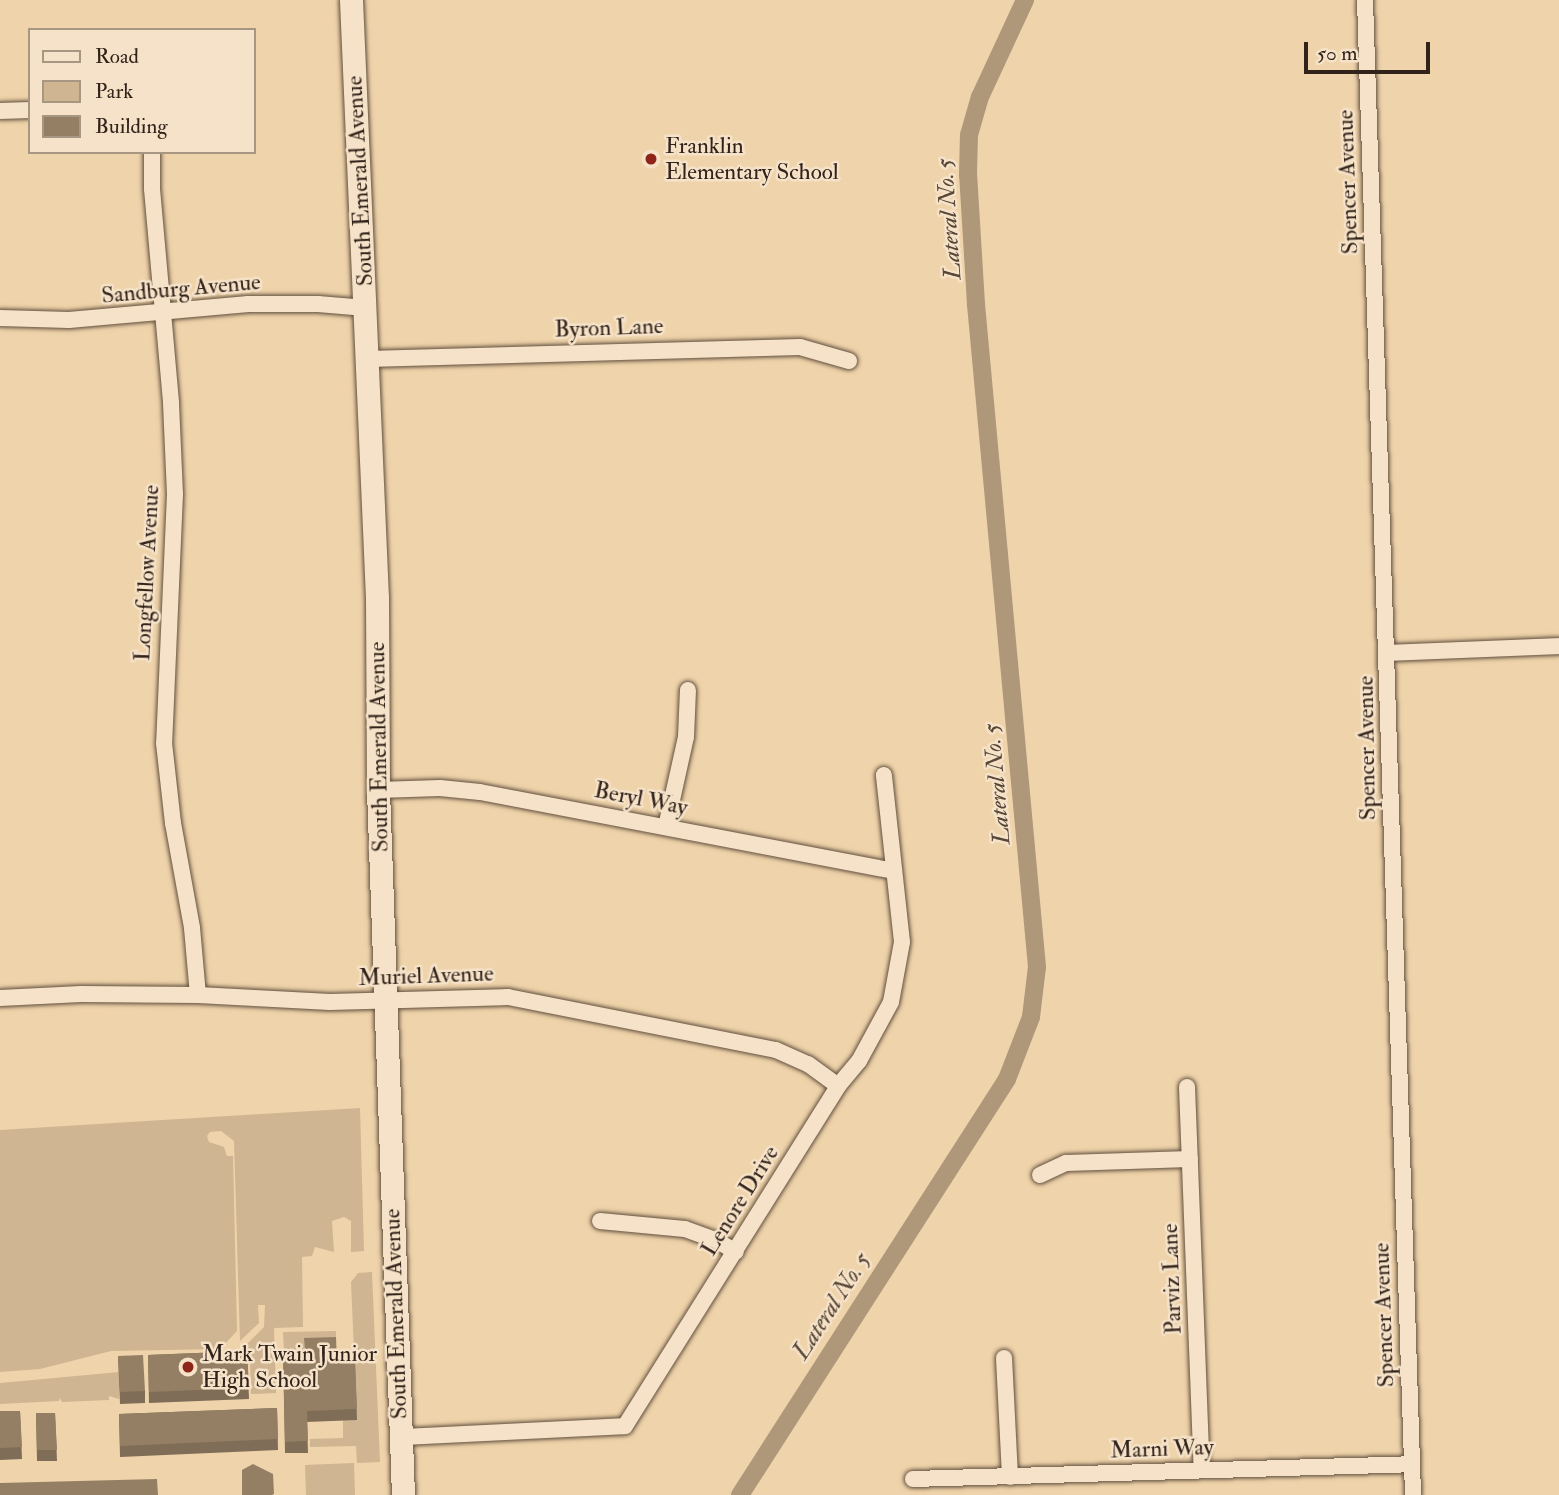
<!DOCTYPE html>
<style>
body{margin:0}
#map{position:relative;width:1559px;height:1495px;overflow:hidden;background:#efd3aa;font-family:"IM FELL Double Pica",serif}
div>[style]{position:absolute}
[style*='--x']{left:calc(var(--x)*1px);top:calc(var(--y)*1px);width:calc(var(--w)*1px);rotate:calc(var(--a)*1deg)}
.green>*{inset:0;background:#cfb592}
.canal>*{height:18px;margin:-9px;padding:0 9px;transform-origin:9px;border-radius:9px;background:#af9779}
.roads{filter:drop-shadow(0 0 2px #614f3e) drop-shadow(0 0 2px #614f3e)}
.street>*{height:16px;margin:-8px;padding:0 8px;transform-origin:8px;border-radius:8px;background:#f5e2c8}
.secondary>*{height:23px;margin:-11.5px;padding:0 11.5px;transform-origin:11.5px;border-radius:11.5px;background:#f5e2c8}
.wall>*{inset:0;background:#7f6d57}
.building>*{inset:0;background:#947f65}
.dots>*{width:19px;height:19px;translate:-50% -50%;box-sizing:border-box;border:4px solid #f5e2c8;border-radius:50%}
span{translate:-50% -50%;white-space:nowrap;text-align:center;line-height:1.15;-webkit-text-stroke:5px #f5e2c8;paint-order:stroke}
.poi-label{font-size:23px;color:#32231a}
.left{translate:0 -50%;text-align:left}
.street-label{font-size:23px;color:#32231a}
.water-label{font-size:24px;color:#584636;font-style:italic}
.legend{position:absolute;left:28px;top:28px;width:228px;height:126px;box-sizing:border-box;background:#f5e2c8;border:2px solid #a79682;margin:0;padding:9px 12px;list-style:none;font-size:21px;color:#32231a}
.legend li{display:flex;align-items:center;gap:14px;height:35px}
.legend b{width:35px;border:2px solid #a79682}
.scale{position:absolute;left:1304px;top:42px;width:126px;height:32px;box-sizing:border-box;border:4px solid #32231a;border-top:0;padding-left:9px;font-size:21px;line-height:24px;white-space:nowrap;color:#32231a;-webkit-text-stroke:5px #f5e2c8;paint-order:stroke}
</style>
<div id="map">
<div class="green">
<div style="clip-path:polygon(360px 1108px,364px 1251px,351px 1252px,351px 1221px,344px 1217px,332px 1221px,334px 1252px,315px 1247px,312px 1256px,302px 1257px,303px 1327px,274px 1328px,276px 1393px,251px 1394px,250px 1356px,240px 1351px,264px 1327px,265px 1305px,258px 1305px,259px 1323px,240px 1341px,234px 1141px,221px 1131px,210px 1132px,207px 1136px,209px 1142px,224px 1147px,227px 1156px,233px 1156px,237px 1331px,220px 1349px,111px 1351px,40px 1369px,0 1372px,0 1130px)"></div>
<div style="clip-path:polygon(372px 1272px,380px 1462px,357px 1463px,356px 1446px,310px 1447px,310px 1439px,343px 1438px,343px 1421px,355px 1374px,351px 1282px,358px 1273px)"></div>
<div style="clip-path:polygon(336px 1331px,336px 1348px,305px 1349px,305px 1359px,284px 1351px,283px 1332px)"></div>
<div style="clip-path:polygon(119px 1372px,119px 1399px,109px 1396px,109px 1400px,62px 1402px,60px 1398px,59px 1401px,0 1404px,0 1383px)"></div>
<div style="clip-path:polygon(354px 1463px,355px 1495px,306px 1495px,305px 1465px)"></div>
</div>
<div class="canal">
<div style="--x:740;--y:1495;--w:494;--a:-57.3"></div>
<div style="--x:1007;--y:1079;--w:66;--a:-68.8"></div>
<div style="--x:1031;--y:1017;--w:50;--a:-83.2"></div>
<div style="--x:1037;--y:967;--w:666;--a:-95.26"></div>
<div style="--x:976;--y:304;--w:129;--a:-93.5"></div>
<div style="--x:968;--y:175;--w:40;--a:-88.6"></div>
<div style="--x:969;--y:135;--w:40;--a:-74"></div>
<div style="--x:980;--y:97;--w:107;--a:-65.1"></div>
</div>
<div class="roads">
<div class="street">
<div style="--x:1365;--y:0;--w:1496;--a:88.16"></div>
<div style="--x:0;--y:111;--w:30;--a:-2"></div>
<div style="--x:152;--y:152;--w:37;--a:90"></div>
<div style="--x:152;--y:189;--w:215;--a:84.9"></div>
<div style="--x:171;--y:403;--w:91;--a:87.5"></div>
<div style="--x:175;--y:494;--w:249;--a:92.5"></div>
<div style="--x:164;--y:743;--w:81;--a:83.6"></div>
<div style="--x:173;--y:823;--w:107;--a:79.7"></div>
<div style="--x:192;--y:928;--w:67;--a:84.9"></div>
<div style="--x:0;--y:318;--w:69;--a:1.7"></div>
<div style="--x:69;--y:320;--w:180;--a:-5.1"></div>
<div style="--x:248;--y:304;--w:70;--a:0"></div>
<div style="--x:318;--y:304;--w:48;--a:4.8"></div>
<div style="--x:368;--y:359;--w:432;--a:-1.6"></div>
<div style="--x:800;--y:347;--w:51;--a:15.9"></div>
<div style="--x:1388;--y:653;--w:171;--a:-2.3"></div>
<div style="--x:378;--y:790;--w:62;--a:-1.8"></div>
<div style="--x:440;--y:788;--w:40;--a:5.7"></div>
<div style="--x:480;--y:792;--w:420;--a:10.8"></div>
<div style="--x:666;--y:827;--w:92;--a:-77.5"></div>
<div style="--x:686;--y:737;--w:47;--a:-87.6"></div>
<div style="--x:0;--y:998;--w:81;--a:-2.8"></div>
<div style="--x:81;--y:994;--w:117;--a:0.5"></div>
<div style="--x:198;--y:995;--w:132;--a:3"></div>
<div style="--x:330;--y:1002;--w:178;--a:-1.6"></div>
<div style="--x:508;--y:997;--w:273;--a:11.2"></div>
<div style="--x:776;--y:1050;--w:35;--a:24"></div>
<div style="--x:808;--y:1064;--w:37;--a:36"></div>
<div style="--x:1187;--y:1087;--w:383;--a:87.8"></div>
<div style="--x:1040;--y:1175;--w:29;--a:-25"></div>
<div style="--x:1066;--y:1163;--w:124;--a:-1.8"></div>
<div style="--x:600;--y:1221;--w:85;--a:5.4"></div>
<div style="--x:685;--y:1229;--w:33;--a:20"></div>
<div style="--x:716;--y:1240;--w:23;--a:31"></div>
<div style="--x:1004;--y:1358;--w:119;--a:87.1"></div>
<div style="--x:401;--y:1437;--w:224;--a:-2.8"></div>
<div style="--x:625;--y:1426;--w:401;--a:-57.9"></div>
<div style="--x:838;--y:1086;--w:33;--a:-50"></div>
<div style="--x:859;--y:1061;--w:67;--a:-61.5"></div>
<div style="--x:891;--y:1002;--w:61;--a:-79.6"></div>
<div style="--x:902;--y:942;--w:168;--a:-96.2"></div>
<div style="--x:913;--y:1479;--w:499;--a:-1.7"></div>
</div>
<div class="secondary">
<div style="--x:351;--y:0;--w:598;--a:87.51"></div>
<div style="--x:377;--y:597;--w:193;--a:89.7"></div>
<div style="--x:378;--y:790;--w:705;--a:87.97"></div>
</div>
</div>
<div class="wall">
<div style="clip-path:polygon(247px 1351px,249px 1399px,149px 1403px,148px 1355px)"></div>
<div style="clip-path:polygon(283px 1351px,337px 1363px,355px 1362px,357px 1420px,307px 1422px,308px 1453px,285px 1453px)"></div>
<div style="clip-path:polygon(118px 1356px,145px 1391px,145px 1403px,120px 1404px)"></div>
<div style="clip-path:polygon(277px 1408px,278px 1450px,120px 1457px,119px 1414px)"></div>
<div style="clip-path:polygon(0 1411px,20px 1411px,22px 1459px,0 1460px)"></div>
<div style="clip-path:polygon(36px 1413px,55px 1413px,57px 1461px,37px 1461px)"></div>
</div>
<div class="building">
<div style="clip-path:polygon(336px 1337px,337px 1363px,355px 1362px,357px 1409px,307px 1411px,308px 1441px,285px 1442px,283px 1351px,305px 1350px,304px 1338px)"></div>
<div style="clip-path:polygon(247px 1351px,249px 1388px,149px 1392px,148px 1355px)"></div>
<div style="clip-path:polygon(143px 1355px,145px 1391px,120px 1392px,118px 1356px)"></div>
<div style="clip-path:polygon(277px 1408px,278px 1439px,120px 1446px,119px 1414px)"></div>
<div style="clip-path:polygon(0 1411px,20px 1411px,22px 1447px,0 1448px)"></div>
<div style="clip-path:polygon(36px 1413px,55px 1413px,57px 1450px,37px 1450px)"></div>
<div style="clip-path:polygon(253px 1464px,273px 1474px,274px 1494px,272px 1495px,242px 1495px,242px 1470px)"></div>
<div style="clip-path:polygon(157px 1479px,158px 1495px,0 1495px,0 1483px)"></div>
</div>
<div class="dots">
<div style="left:651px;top:159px;background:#8f2418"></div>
<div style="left:188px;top:1367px;background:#8f2418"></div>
</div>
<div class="poi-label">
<span class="left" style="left:665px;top:159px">Franklin<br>Elementary School</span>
<span class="left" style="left:202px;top:1367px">Mark Twain Junior<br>High School</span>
</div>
<div class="street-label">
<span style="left:360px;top:181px;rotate:-93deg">South Emerald Avenue</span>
<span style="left:1348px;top:182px;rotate:-92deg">Spencer Avenue</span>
<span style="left:181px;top:289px;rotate:-5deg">Sandburg Avenue</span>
<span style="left:609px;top:328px;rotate:-2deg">Byron Lane</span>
<span style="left:147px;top:573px;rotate:-87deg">Longfellow Avenue</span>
<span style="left:379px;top:747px;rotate:-91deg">South Emerald Avenue</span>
<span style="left:1367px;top:748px;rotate:-91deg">Spencer Avenue</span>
<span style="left:641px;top:799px;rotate:11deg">Beryl Way</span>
<span style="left:426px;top:976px;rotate:-2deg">Muriel Avenue</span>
<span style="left:740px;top:1201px;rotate:-58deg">Lenore Drive</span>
<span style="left:1172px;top:1279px;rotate:-92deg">Parviz Lane</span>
<span style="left:396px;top:1314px;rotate:-92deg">South Emerald Avenue</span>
<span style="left:1384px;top:1315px;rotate:-92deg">Spencer Avenue</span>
<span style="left:1162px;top:1449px;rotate:-2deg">Marni Way</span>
</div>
<div class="water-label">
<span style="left:949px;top:219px;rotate:-94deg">Lateral No. 5</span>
<span style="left:997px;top:784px;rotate:-95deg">Lateral No. 5</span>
<span style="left:832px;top:1306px;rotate:-57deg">Lateral No. 5</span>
</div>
<ul class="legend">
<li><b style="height:9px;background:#f5e2c8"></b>Road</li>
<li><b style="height:19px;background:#cfb592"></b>Park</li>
<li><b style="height:19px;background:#947f65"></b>Building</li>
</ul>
<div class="scale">50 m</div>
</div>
